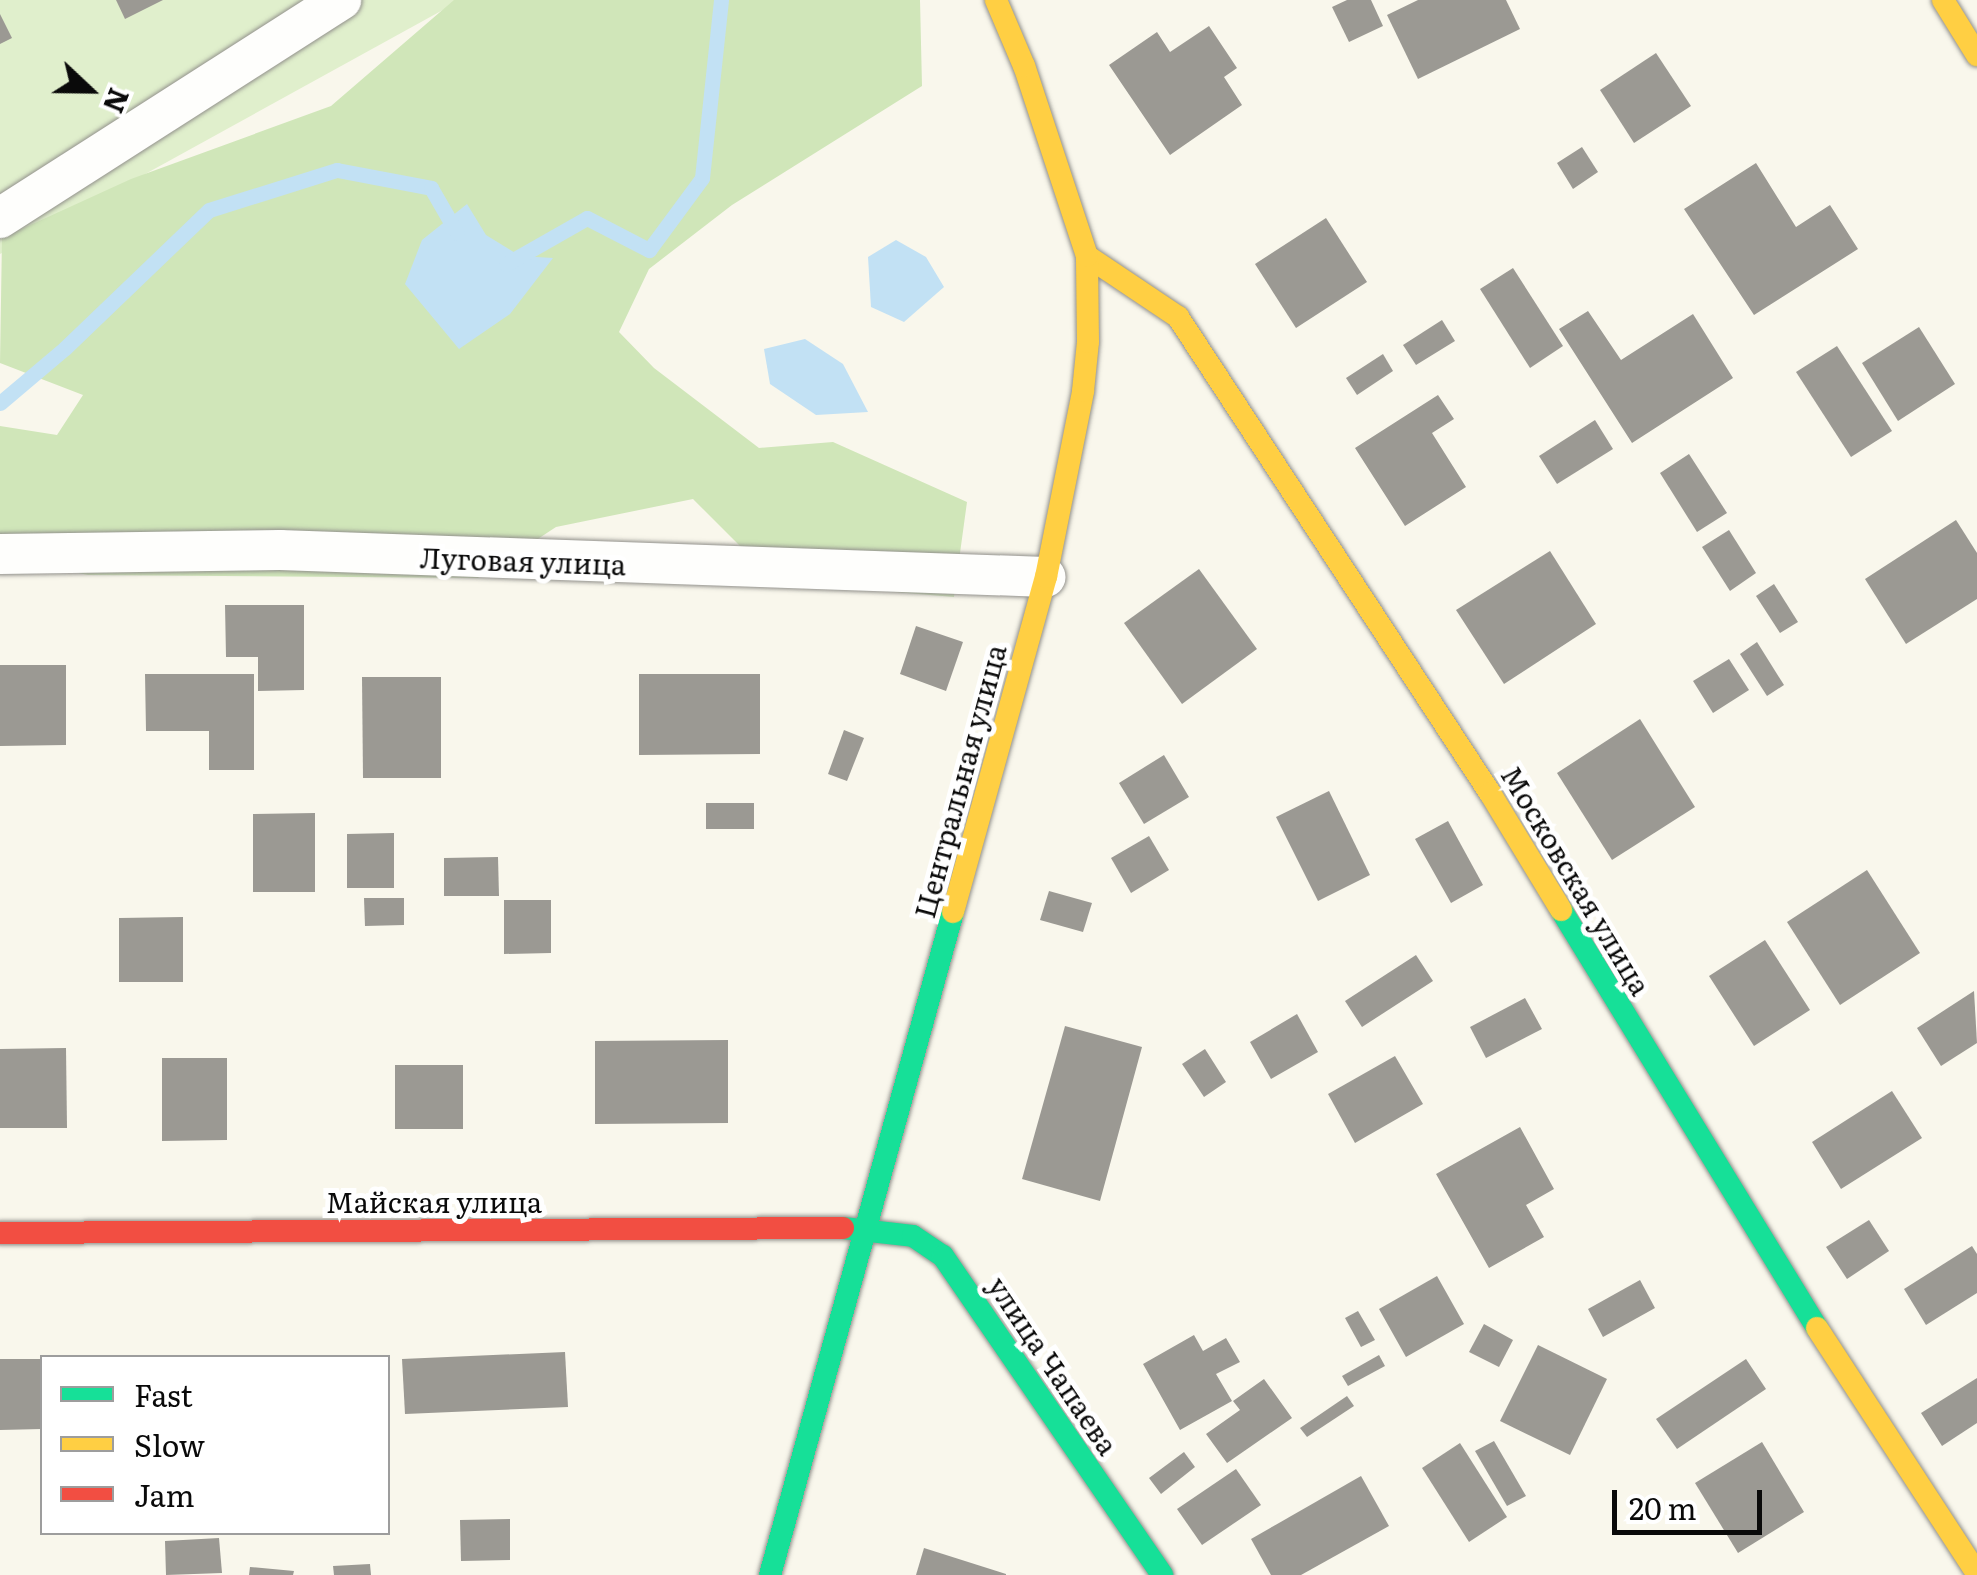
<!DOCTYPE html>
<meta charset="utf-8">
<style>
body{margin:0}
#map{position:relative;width:1977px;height:1575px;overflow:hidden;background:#f9f7ec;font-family:Literata,serif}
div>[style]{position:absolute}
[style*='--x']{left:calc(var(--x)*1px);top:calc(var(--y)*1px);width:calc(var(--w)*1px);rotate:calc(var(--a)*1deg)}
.green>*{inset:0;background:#e0efcc}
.forest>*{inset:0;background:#d0e6b9}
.water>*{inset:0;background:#c2e1f4}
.stream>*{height:15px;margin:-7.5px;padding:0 7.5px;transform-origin:7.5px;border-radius:7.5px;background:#c2e1f4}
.building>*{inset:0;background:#9b9993}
.roads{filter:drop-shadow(0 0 2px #92918c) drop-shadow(0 0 2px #92918c)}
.street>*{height:40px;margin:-20px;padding:0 20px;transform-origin:20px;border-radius:20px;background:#fefefc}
.fast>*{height:22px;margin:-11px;padding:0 11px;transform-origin:11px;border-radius:11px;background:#16e098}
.slow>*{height:22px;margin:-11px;padding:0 11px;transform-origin:11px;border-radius:11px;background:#ffcf43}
.jam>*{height:22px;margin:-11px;padding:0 11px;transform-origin:11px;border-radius:11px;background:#f24e42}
span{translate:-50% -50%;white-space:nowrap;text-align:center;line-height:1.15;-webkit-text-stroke:10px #fff;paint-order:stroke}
.street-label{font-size:28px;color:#0a0a0a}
.legend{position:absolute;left:40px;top:1355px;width:350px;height:180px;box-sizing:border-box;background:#fff;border:2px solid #9d9d9d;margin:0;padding:12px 18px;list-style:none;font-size:30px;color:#0a0a0a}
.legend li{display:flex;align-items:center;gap:20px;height:50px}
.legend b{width:50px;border:2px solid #9d9d9d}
.north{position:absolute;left:40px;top:40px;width:100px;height:100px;-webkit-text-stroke:8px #fff;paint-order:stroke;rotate:112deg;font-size:28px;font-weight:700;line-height:40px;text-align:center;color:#0a0a0a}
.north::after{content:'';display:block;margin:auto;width:35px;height:45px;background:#0a0a0a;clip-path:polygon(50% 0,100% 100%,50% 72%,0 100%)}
.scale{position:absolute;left:1612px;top:1490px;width:150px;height:45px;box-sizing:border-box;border:5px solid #0a0a0a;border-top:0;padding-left:12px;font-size:30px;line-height:35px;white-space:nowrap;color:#0a0a0a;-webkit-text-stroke:8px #fff;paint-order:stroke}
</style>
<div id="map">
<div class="green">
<div style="clip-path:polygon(0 0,461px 0,0 254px)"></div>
</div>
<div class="forest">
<div style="clip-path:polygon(454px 0,920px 0,922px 86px,732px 205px,649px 269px,619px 332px,654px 368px,759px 448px,833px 442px,967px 502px,954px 597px,776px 582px,693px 499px,556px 527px,478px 578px,88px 575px,0 557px,0 426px,57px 435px,83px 395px,0 363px,2px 238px,131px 179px,331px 106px)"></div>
</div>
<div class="water">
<div style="clip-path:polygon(467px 204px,486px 235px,520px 256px,553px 258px,510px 314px,459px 349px,405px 284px,422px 240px)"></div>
<div style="clip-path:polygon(896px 240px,926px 257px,944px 287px,904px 322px,871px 307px,868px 257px)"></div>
<div style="clip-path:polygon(805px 339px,843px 364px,868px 412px,816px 415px,770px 384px,764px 349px)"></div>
</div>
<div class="stream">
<div style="--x:506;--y:264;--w:93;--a:-29.6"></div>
<div style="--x:587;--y:218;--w:70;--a:27.3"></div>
<div style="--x:649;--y:250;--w:89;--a:-53.6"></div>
<div style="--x:702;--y:178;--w:179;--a:-83.9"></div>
<div style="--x:0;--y:403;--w:85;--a:-40.2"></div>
<div style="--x:65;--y:348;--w:199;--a:-43.8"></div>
<div style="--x:209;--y:210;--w:134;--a:-17.4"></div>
<div style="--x:337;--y:170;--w:96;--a:10.8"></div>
<div style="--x:431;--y:188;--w:52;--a:60"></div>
</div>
<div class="building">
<div style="clip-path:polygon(116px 0,163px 0,125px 19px)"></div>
<div style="clip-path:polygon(1347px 0,1371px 0,1383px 26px,1349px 42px,1332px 7px)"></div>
<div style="clip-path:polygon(1418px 0,1506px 0,1520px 29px,1418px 79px,1387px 15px)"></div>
<div style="clip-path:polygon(0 14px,12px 38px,0 44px)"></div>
<div style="clip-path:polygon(1209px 26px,1237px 68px,1224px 77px,1242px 105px,1170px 155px,1109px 65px,1157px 32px,1170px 52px)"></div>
<div style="clip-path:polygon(1656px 53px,1691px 106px,1634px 143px,1600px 90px)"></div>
<div style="clip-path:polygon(1582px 147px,1598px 172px,1573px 189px,1557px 163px)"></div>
<div style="clip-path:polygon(1756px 163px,1796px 227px,1830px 205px,1858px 249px,1754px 315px,1684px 209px)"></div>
<div style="clip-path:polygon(1326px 218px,1367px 282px,1296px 328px,1255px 264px)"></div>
<div style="clip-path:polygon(1513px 268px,1563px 346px,1530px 368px,1480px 289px)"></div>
<div style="clip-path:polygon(1588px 311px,1621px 360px,1693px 314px,1733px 378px,1632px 443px,1559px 329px)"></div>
<div style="clip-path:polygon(1442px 320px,1455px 341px,1416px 365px,1403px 345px)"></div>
<div style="clip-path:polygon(1919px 327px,1955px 384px,1898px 421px,1862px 363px)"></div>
<div style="clip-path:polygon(1837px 346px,1892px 431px,1851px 457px,1796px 372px)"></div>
<div style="clip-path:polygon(1383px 354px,1393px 371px,1357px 395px,1346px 378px)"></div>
<div style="clip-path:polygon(1438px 395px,1454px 419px,1432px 433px,1466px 487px,1405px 526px,1355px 448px)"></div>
<div style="clip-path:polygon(1595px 420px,1613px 449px,1557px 484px,1539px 456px)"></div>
<div style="clip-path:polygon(1689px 454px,1727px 513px,1697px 532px,1660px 473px)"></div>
<div style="clip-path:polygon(1956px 520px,1977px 553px,1977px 599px,1906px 644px,1865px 579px)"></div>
<div style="clip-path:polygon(1729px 530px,1756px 573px,1730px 591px,1702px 547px)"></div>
<div style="clip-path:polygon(1550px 551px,1596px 624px,1504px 684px,1456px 610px)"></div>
<div style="clip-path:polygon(1199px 569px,1257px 649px,1182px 704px,1124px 623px)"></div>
<div style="clip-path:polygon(1774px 584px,1798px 622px,1780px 633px,1756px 596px)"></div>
<div style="clip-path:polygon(225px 605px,304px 605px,304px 690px,258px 691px,258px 657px,226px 657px)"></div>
<div style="clip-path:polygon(916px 626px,963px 642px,946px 691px,900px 674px)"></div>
<div style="clip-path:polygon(1757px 642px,1784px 685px,1767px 696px,1740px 654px)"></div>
<div style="clip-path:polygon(1729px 659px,1749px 690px,1713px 713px,1693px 681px)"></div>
<div style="clip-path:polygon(0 665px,66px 665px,66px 745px,0 746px)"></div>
<div style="clip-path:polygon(145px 674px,254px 674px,254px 770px,209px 770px,209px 731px,146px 731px)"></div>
<div style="clip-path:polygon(639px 674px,760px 674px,760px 754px,639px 755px)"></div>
<div style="clip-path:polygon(362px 677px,441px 677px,441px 778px,363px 778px)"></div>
<div style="clip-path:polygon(1640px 719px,1695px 807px,1612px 860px,1557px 773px)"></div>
<div style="clip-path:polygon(844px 730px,864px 738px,847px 781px,828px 774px)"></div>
<div style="clip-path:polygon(1164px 755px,1189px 797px,1144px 824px,1119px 783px)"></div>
<div style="clip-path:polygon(1329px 791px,1370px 875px,1318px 901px,1276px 817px)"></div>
<div style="clip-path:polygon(706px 803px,754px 803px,754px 829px,706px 829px)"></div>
<div style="clip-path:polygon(315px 813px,315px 892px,253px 892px,253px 814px)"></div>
<div style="clip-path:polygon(1448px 821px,1483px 885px,1451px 903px,1415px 839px)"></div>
<div style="clip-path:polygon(394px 833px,394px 888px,347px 888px,347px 834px)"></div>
<div style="clip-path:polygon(1149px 836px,1169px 870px,1131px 893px,1111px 858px)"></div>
<div style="clip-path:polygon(498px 857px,499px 896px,444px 896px,444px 858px)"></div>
<div style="clip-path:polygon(1867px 870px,1920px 953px,1840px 1005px,1787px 922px)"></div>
<div style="clip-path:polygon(1049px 891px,1092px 903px,1083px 932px,1040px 920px)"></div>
<div style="clip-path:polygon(364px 898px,404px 898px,404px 925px,365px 926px)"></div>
<div style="clip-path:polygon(504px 900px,551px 900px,551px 953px,504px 954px)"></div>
<div style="clip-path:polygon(183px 917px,183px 982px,119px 982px,119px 918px)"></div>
<div style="clip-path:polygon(1765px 940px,1810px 1010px,1754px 1046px,1709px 976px)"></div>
<div style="clip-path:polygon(1416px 955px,1433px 981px,1362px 1027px,1345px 1001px)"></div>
<div style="clip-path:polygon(1974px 991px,1977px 1043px,1941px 1066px,1917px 1028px)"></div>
<div style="clip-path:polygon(1525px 998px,1542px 1029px,1486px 1058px,1470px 1027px)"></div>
<div style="clip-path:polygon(1297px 1014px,1318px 1052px,1271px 1079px,1250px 1042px)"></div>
<div style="clip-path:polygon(1065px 1026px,1142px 1047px,1100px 1201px,1022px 1179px)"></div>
<div style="clip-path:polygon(728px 1040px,728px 1123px,595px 1124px,595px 1041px)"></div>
<div style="clip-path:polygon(66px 1048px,67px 1128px,0 1128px,0 1049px)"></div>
<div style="clip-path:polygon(1205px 1049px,1226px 1082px,1204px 1097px,1182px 1064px)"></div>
<div style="clip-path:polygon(1395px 1056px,1423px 1104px,1355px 1143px,1328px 1094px)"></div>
<div style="clip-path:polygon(162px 1058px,227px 1058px,227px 1140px,162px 1141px)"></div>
<div style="clip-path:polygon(395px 1065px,463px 1065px,463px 1129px,395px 1129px)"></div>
<div style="clip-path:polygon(1892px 1091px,1922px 1138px,1841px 1189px,1812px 1142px)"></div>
<div style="clip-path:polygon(1520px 1127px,1554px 1189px,1526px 1205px,1544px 1237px,1489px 1268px,1436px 1174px)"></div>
<div style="clip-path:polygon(1869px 1220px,1889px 1251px,1847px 1279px,1826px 1247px)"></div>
<div style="clip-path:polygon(1972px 1246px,1977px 1254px,1977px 1293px,1926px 1325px,1904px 1289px)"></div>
<div style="clip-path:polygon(1437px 1276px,1464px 1324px,1406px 1357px,1379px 1309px)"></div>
<div style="clip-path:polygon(1640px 1280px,1655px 1308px,1603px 1337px,1588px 1309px)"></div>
<div style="clip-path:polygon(1358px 1311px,1375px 1340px,1361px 1347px,1345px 1318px)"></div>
<div style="clip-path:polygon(1484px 1324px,1513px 1340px,1499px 1367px,1469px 1352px)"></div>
<div style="clip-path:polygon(1194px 1335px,1203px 1351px,1226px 1338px,1240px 1362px,1216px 1374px,1232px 1401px,1180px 1430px,1143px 1364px)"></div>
<div style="clip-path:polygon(1538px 1345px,1607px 1379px,1570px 1455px,1500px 1421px)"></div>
<div style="clip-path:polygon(565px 1352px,568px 1407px,405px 1414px,402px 1359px)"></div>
<div style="clip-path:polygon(1379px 1355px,1385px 1366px,1348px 1386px,1342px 1376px)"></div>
<div style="clip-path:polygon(0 1359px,42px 1359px,42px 1429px,0 1430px)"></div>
<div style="clip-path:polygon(1746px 1359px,1766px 1389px,1677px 1449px,1656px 1419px)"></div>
<div style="clip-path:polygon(1977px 1378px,1977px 1423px,1942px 1446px,1921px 1413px)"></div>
<div style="clip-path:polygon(1264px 1379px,1292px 1418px,1227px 1463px,1206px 1434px,1240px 1410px,1233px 1401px)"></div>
<div style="clip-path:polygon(1347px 1396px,1354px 1406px,1307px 1437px,1300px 1428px)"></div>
<div style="clip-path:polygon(1494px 1441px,1526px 1496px,1507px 1506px,1475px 1451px)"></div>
<div style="clip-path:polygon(1762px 1442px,1804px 1512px,1738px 1553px,1695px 1483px)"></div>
<div style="clip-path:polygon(1460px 1443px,1507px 1517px,1469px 1542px,1422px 1468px)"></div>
<div style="clip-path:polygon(1184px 1452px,1195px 1467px,1161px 1494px,1149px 1478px)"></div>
<div style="clip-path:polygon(1236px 1469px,1261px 1505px,1202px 1545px,1177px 1509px)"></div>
<div style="clip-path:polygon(1361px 1476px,1389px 1526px,1301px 1575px,1271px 1575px,1251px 1539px)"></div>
<div style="clip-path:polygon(510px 1519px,510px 1560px,461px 1561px,460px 1520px)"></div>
<div style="clip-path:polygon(219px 1538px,222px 1573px,166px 1575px,165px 1541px)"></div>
<div style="clip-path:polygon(924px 1548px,1006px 1574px,1006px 1575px,916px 1575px)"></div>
<div style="clip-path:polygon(370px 1564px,371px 1575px,334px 1575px,333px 1566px)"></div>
<div style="clip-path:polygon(250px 1567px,294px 1571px,293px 1575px,249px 1575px)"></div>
</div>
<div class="roads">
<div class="street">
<div style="--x:0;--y:218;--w:405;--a:-32.6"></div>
<div style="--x:0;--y:554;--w:280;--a:-0.8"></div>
<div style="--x:280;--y:550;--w:766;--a:2.02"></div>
</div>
<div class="fast">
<div style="--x:1561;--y:910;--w:490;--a:58.5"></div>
<div style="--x:843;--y:1228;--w:70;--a:6.5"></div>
<div style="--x:913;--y:1236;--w:36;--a:34"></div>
<div style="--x:943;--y:1256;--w:387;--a:55.5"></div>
<div style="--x:770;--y:1575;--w:688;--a:-74.57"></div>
</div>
<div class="slow">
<div style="--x:1943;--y:0;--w:65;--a:58.3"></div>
<div style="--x:1087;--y:256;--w:110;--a:33.8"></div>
<div style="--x:1178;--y:317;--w:569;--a:56.76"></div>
<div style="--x:1490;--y:793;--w:137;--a:58.7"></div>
<div style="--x:953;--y:912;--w:348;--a:-74.5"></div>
<div style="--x:1046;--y:577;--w:190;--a:-78.7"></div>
<div style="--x:1083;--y:391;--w:49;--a:-84.2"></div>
<div style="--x:1088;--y:342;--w:86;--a:-90.7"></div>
<div style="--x:1087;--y:256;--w:200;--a:-108.3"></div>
<div style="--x:1024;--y:66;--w:72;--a:-113"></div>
<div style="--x:1817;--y:1328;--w:293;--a:56.9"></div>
</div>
<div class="jam">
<div style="--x:0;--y:1233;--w:843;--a:-0.34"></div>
</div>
</div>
<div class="street-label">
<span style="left:523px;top:560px;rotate:2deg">Луговая улица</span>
<span style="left:959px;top:781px;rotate:-75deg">Центральная улица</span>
<span style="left:1577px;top:880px;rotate:59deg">Московская улица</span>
<span style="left:434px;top:1201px">Майская улица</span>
<span style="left:1054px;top:1365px;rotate:56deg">улица Чапаева</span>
</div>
<ul class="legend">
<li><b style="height:12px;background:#16e098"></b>Fast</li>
<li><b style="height:12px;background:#ffcf43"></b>Slow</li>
<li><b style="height:12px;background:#f24e42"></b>Jam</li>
</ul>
<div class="north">N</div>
<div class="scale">20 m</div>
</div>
